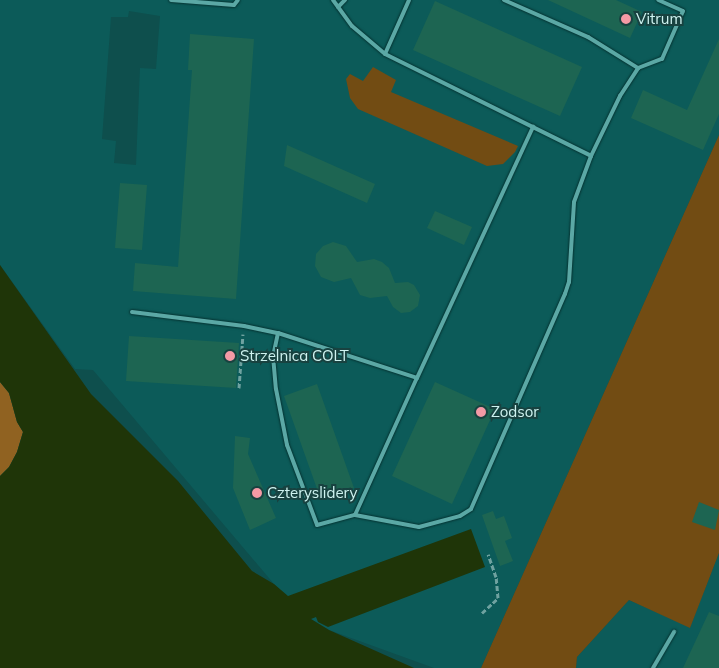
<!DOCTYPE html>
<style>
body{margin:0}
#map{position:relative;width:719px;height:668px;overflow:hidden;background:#0e4f4d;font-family:Mulish,sans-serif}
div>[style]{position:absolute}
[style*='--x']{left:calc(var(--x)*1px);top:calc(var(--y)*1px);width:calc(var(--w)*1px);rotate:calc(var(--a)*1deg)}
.built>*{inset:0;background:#0c5b59}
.green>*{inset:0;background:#724c13}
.forest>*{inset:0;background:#906221}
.water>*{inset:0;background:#1f3508}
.building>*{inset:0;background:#1d6552}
.path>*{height:3px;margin-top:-1.5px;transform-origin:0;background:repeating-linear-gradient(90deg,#6fa2a0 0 5px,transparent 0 7.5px)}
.roads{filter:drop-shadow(0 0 1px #053231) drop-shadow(0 0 1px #053231)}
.service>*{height:4px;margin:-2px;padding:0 2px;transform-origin:2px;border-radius:2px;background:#5ba8a5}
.dots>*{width:14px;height:14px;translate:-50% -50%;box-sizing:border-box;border:2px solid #184240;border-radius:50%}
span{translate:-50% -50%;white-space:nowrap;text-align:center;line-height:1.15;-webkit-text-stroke:4px #184240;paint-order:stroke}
.poi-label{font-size:15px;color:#cef3f0}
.left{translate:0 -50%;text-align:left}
</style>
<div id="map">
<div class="built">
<div style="clip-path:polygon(evenodd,0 0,719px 0,719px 135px,481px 668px,434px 668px,329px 630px,311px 619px,274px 584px,93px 370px,75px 369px,0 265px,0 0,129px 11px,160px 16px,156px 69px,140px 68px,136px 165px,114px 163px,116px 141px,102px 139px,111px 17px,128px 17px,129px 11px)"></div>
<div style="clip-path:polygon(719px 553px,719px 668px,576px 668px,577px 657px,629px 600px,690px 627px)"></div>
</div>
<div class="green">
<div style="clip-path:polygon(373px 67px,396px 80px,391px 92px,518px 146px,515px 152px,503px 164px,487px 166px,358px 109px,350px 98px,346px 79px,350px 74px,363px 81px)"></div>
<div style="clip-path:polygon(719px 135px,719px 553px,690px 628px,629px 600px,577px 657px,576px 668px,481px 668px)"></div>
</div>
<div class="forest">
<div style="clip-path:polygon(0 382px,9px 393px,17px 422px,23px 432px,17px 452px,9px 467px,0 476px)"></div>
</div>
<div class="water">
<div style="clip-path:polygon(0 265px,91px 394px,178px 481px,252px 571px,274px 584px,288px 596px,471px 529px,485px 567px,328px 627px,318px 622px,316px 617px,311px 619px,329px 630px,414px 668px,0 668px,0 476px,9px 467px,17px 452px,23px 432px,17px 422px,9px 393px,0 382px)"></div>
</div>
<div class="building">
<div style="clip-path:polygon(548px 0,616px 0,642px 12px,630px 38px)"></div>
<div style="clip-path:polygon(435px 1px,582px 67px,560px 116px,413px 50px)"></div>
<div style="clip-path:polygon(190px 34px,254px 39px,236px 299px,133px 291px,135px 263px,178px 267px,192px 70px,188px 70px)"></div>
<div style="clip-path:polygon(719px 39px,719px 114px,703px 150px,631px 118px,643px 90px,687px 110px)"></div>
<div style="clip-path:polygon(287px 145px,375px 184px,367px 203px,284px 166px)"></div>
<div style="clip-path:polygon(120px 183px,147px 185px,142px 250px,115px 248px)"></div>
<div style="clip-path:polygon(435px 211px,472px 227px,464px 245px,427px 228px)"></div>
<div style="clip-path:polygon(333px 242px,346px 246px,357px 262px,374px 259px,382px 262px,389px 268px,395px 283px,408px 282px,414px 285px,420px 295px,418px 306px,410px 312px,401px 313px,393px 307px,387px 296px,370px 298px,360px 295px,351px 278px,334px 282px,321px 277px,315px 266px,316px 254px,323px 246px)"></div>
<div style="clip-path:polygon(129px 336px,239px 343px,236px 388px,126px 381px)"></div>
<div style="clip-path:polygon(435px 382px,495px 409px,452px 504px,392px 476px)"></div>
<div style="clip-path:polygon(317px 384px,354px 488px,321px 500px,284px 396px)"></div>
<div style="clip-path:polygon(235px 436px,250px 438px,248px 454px,276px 518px,250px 530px,233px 488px)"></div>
<div style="clip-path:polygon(699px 502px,719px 510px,715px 530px,692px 522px)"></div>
<div style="clip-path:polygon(493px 511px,496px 519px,504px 516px,512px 538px,505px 541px,513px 561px,500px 566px,482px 515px)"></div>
<div style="clip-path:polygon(709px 612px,719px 616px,719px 668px,683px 668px)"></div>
</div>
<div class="path">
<div style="--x:239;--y:388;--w:54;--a:-85.8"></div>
<div style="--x:482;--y:613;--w:22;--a:-43"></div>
<div style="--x:498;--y:598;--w:21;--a:-95"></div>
<div style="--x:496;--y:577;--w:24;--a:-109"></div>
</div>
<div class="roads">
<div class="service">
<div style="--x:171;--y:0;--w:63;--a:4.5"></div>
<div style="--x:234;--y:5;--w:6;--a:-51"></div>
<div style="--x:333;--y:0;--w:32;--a:54"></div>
<div style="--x:352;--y:26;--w:43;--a:40.3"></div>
<div style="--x:385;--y:54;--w:230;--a:26.3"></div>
<div style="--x:504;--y:0;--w:92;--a:23.8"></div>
<div style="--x:588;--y:37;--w:59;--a:31.8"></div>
<div style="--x:338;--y:7;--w:10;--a:-45"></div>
<div style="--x:385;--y:54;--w:59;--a:-66"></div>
<div style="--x:132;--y:312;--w:113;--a:7.1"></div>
<div style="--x:244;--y:326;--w:35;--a:12"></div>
<div style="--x:278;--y:333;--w:146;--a:17.9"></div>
<div style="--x:417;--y:378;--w:277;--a:-65.2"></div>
<div style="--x:278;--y:333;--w:24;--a:102"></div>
<div style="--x:273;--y:356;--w:33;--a:85"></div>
<div style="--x:276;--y:389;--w:57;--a:78.9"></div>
<div style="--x:287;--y:445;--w:85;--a:69.4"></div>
<div style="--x:317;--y:525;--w:39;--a:-15"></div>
<div style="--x:355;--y:515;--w:65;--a:10.6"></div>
<div style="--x:419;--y:527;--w:42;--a:-15"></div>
<div style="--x:460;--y:516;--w:13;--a:-32"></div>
<div style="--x:471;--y:509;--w:235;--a:-66.4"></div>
<div style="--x:565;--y:294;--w:13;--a:-72"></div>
<div style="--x:569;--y:282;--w:80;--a:-86.4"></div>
<div style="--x:574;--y:202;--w:49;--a:-69.7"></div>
<div style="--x:591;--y:156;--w:67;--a:-64.2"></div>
<div style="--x:620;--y:96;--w:33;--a:-57"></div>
<div style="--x:638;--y:68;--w:26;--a:-21"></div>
<div style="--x:662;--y:59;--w:52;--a:-66.4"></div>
<div style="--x:683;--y:11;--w:27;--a:-156"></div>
<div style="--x:355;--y:515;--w:150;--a:-65.7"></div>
<div style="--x:653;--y:668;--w:42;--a:-59.7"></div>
</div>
</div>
<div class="dots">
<div style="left:626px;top:19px;background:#f49aa5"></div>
<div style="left:230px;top:356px;background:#f49aa5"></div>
<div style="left:481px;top:412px;background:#f49aa5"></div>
<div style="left:257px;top:493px;background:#f49aa5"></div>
</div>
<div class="poi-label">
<span class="left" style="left:636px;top:19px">Vitrum</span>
<span class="left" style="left:240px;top:356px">Strzelnica COLT</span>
<span class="left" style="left:491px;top:412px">Zodsor</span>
<span class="left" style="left:267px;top:493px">Czteryslidery</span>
</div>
</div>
